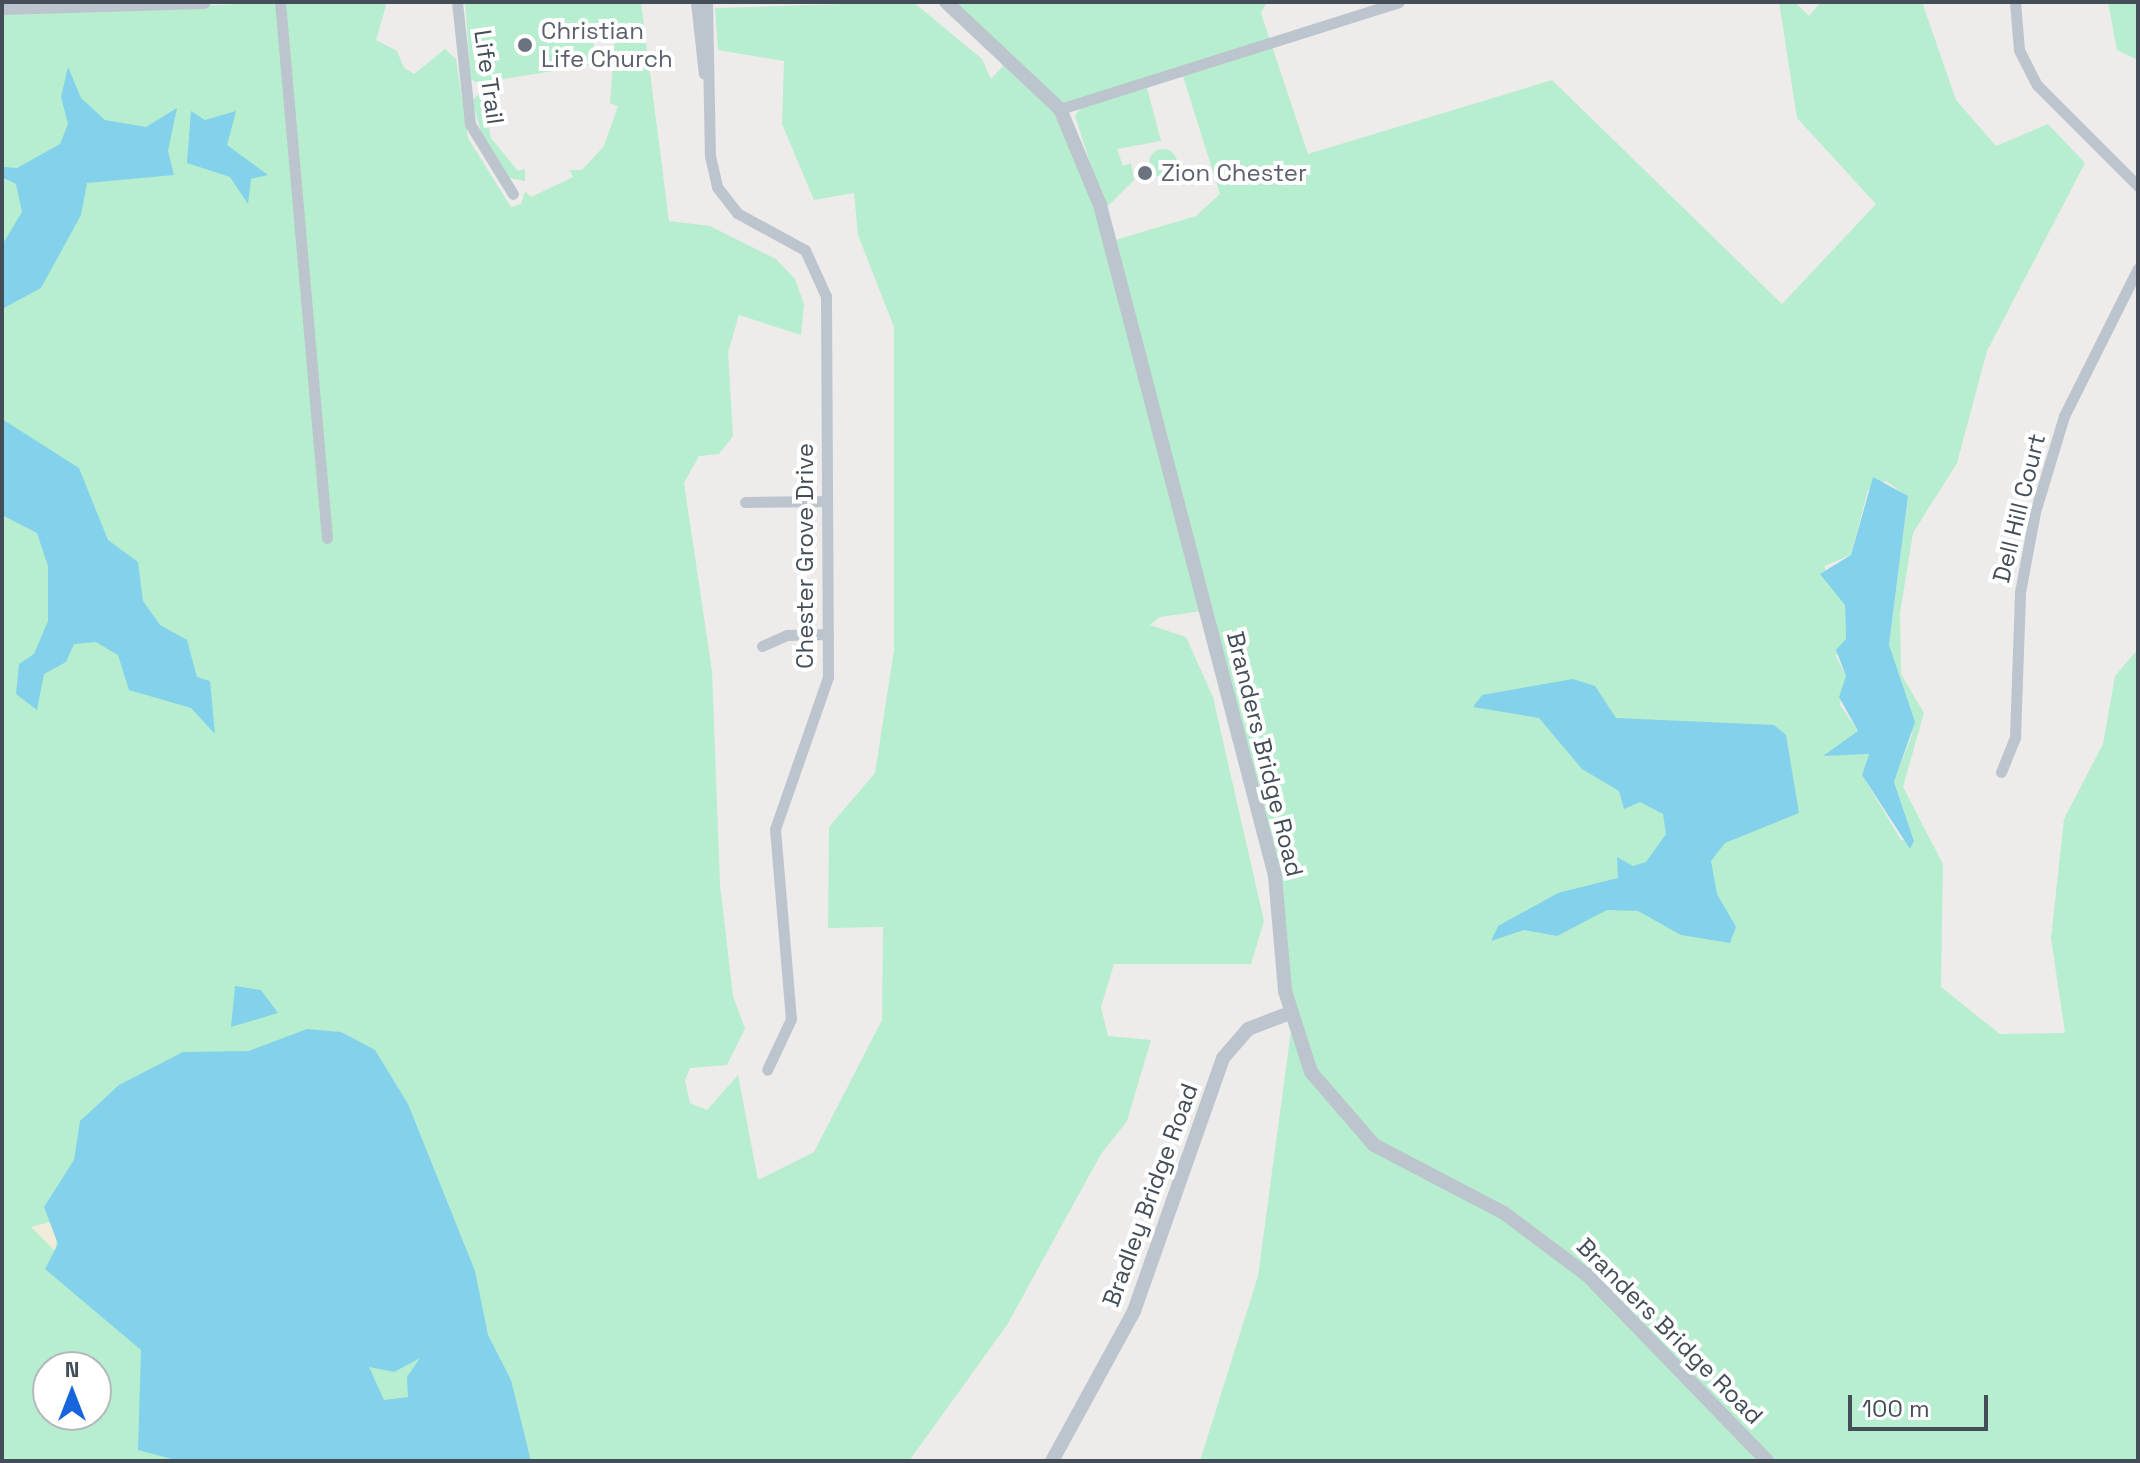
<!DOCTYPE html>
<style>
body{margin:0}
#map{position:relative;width:2140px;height:1463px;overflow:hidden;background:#eeebeb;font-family:"Space Grotesk",sans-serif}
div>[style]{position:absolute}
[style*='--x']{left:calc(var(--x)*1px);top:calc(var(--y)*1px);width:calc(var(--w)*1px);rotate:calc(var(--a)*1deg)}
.green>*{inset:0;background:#b7eecf}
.round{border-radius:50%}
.sand>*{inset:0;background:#f1ebda}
.water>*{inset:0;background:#84d1eb}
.minor>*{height:11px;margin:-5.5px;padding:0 5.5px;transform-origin:5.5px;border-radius:5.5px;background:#bcc5ce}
.tertiary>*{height:14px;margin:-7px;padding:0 7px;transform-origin:7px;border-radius:7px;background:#bcc5ce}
.dots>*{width:22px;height:22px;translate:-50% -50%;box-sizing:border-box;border:4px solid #fff;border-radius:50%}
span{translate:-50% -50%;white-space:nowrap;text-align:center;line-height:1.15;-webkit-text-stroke:8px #fff;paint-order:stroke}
.worship-label{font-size:24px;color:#5b616d}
.left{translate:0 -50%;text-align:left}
.street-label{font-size:24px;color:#444e58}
.frame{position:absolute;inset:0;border:4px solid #444e58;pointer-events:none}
.north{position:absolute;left:32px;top:1351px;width:80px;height:80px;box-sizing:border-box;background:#fff;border:2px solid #b4b8bc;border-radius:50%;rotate:0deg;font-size:22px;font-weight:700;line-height:32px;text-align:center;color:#444e58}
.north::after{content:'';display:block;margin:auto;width:28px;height:36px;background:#1764dc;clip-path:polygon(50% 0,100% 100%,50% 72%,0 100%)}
.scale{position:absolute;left:1848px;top:1395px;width:140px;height:36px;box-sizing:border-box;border:4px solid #444e58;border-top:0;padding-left:10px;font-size:24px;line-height:28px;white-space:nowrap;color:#444e58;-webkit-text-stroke:6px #fff;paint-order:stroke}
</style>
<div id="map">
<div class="green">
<div style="clip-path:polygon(evenodd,284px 2px,387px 2px,376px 40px,397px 51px,404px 68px,414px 74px,445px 49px,456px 59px,468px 138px,511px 207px,521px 204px,525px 191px,531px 197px,573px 177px,570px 170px,582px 170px,604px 146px,618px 106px,610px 103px,616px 26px,590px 28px,598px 64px,477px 83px,471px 79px,465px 3px,641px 2px,669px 221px,710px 226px,776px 259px,795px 279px,804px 304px,801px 335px,739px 315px,728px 352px,733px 436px,719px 454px,699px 456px,684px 483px,712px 671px,720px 884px,733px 996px,745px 1029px,727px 1065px,690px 1068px,685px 1080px,690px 1103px,707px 1110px,738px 1075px,758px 1180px,814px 1152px,882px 1020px,883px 927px,828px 928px,829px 827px,875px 773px,894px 650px,894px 327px,858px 235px,854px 193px,814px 200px,782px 124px,784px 61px,718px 50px,715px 8px,913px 2px,982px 59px,991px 79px,1003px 66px,993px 50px,1018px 68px,1058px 118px,1095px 206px,1202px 611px,1160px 617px,1150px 625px,1186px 637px,1213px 697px,1264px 921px,1251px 964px,1114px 964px,1101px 1007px,1108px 1036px,1151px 1040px,1127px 1121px,1101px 1154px,1007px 1325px,909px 1461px,2px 1461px,2px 14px,284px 2px,48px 1367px,96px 1367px,96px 1415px,48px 1415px,48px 1367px)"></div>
<div style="clip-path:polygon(evenodd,947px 2px,1267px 2px,1261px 13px,1308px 154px,1552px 80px,1782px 304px,1876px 204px,1797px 118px,1779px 2px,1795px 2px,1809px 16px,1821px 2px,1922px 2px,1956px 100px,1996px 146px,2048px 124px,2085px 163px,1987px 351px,1957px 463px,1913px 533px,1900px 613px,1901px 674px,1924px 713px,1903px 787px,1943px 864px,1941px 987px,2000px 1034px,2065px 1033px,2051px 938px,2064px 819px,2103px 744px,2115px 676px,2138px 649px,2138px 1461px,1200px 1461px,1258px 1276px,1292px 1023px,1278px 900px,1112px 241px,1196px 216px,1220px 194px,1181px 70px,1060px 109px,947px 2px,1886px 481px,1908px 497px,1889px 646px,1912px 734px,1894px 782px,1914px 841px,1901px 840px,1862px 775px,1869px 754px,1830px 755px,1858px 731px,1840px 705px,1846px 676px,1836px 656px,1846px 639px,1845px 605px,1824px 566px,1851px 555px,1868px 490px,1886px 481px)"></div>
<div style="clip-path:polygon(2108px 2px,2138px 2px,2138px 60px,2117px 50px)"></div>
<div style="clip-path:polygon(1147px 88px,1161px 141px,1117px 149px,1123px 166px,1131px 163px,1134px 180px,1105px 209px,1075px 116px,1083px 105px)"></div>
<div style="clip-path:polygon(480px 93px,490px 94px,483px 102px,491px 138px,518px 171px,525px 169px,525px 181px,509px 178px,486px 149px,472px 101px)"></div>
<div class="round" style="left:1149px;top:149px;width:28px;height:28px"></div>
</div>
<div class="sand">
<div style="clip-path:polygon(50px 1222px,57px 1236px,55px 1251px,31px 1227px)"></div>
</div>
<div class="water">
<div style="clip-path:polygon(68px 67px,81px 98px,105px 120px,146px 127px,177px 108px,168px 151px,174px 175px,87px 183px,81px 215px,41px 288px,2px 309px,2px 245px,22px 212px,16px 184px,2px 177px,2px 167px,17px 168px,60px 144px,68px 124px,61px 97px)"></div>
<div style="clip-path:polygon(191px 111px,205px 120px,236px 111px,227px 145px,268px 175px,251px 179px,248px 204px,230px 177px,187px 163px)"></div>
<div style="clip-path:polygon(2px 419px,79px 468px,108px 540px,138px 562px,143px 601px,160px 625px,187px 640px,197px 677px,210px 681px,215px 734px,191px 708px,129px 690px,118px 655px,96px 642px,74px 644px,66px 662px,44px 674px,37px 710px,16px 694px,19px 664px,34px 654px,48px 621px,48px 566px,37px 533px,2px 515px)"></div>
<div style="clip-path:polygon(1873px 477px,1908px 496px,1889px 645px,1915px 722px,1894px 782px,1914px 841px,1910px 849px,1862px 775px,1869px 754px,1823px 756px,1858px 731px,1839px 697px,1846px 676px,1836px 650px,1846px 639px,1845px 605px,1820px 574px,1851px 555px)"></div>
<div style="clip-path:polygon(1573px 679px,1595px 686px,1616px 718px,1774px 725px,1786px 735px,1799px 813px,1725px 843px,1711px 861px,1717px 894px,1736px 927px,1730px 943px,1681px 935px,1638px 911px,1607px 910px,1557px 936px,1524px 930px,1491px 941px,1498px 926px,1558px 893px,1618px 878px,1617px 857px,1633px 866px,1646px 862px,1666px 834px,1663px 814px,1640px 802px,1624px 809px,1619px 791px,1582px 769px,1539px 718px,1473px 707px,1482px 695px)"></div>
<div style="clip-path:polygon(235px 986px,261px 990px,278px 1013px,231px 1027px)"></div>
<div style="clip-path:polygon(evenodd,307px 1029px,341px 1032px,375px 1050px,408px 1104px,475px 1271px,488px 1335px,511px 1380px,531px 1461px,179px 1461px,138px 1450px,141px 1350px,45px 1269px,58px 1244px,44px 1207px,74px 1160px,80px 1121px,119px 1085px,183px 1052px,249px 1051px,307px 1029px,420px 1358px,407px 1377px,408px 1397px,384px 1400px,369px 1367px,394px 1372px,420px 1358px)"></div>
</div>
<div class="minor">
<div style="--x:280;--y:2;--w:538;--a:84.99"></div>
<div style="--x:457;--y:2;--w:123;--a:83.9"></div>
<div style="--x:470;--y:124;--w:82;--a:58.4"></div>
<div style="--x:696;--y:2;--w:72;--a:83.7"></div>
<div style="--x:707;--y:2;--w:154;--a:88.9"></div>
<div style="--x:710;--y:156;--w:32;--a:77"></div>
<div style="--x:717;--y:187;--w:33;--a:52"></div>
<div style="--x:737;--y:213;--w:77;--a:28.6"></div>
<div style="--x:805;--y:250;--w:51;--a:65.5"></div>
<div style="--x:826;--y:296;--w:381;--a:89.7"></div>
<div style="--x:828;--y:677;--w:161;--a:109.2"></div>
<div style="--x:775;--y:829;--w:191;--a:85.2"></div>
<div style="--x:791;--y:1019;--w:56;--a:115.2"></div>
<div style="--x:2015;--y:2;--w:48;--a:85.2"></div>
<div style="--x:2019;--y:50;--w:39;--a:63"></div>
<div style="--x:2037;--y:85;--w:143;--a:45"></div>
<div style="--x:1060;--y:109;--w:355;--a:-17.5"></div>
<div style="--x:745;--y:502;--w:82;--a:-0.7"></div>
<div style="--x:762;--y:646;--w:27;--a:-24"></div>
<div style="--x:787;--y:635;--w:41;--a:-1.4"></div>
<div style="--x:2001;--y:772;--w:38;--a:-68"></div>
<div style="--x:2015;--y:737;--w:145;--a:-88"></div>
<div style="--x:2020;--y:592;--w:81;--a:-79.4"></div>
<div style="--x:2035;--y:512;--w:100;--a:-73.2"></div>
<div style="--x:2064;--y:416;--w:165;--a:-63.4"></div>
</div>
<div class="tertiary">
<div style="--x:946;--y:2;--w:156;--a:43.2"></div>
<div style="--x:1060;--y:109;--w:104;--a:67.4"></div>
<div style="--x:1100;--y:205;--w:693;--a:75.38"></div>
<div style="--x:1275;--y:876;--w:115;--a:85"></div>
<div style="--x:1285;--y:991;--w:85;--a:72.2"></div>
<div style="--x:1311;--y:1072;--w:96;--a:49.2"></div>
<div style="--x:1374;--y:1145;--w:147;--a:27.6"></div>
<div style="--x:1504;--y:1213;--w:104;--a:36.8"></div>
<div style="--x:1587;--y:1275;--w:259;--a:45.9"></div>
<div style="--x:2;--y:8;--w:202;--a:-1.7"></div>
<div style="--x:1052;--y:1461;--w:171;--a:-61.3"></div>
<div style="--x:1134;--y:1311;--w:268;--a:-70.6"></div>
<div style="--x:1223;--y:1058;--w:38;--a:-49"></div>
<div style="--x:1248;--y:1029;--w:45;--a:-20.9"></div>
</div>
<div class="dots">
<div style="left:525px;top:45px;background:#6b7280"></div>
<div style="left:1145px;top:173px;background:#6b7280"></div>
</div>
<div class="worship-label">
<span class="left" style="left:541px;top:45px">Christian<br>Life Church</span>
<span class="left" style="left:1161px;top:173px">Zion Chester</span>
</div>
<div class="street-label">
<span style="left:489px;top:77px;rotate:82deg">Life Trail</span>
<span style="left:2019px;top:508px;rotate:-76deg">Dell Hill Court</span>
<span style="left:805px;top:556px;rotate:-90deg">Chester Grove Drive</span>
<span style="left:1265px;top:754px;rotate:76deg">Branders Bridge Road</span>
<span style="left:1150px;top:1195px;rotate:-70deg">Bradley Bridge Road</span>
<span style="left:1670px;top:1331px;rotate:45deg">Branders Bridge Road</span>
</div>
<div class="frame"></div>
<div class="north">N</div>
<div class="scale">100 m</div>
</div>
